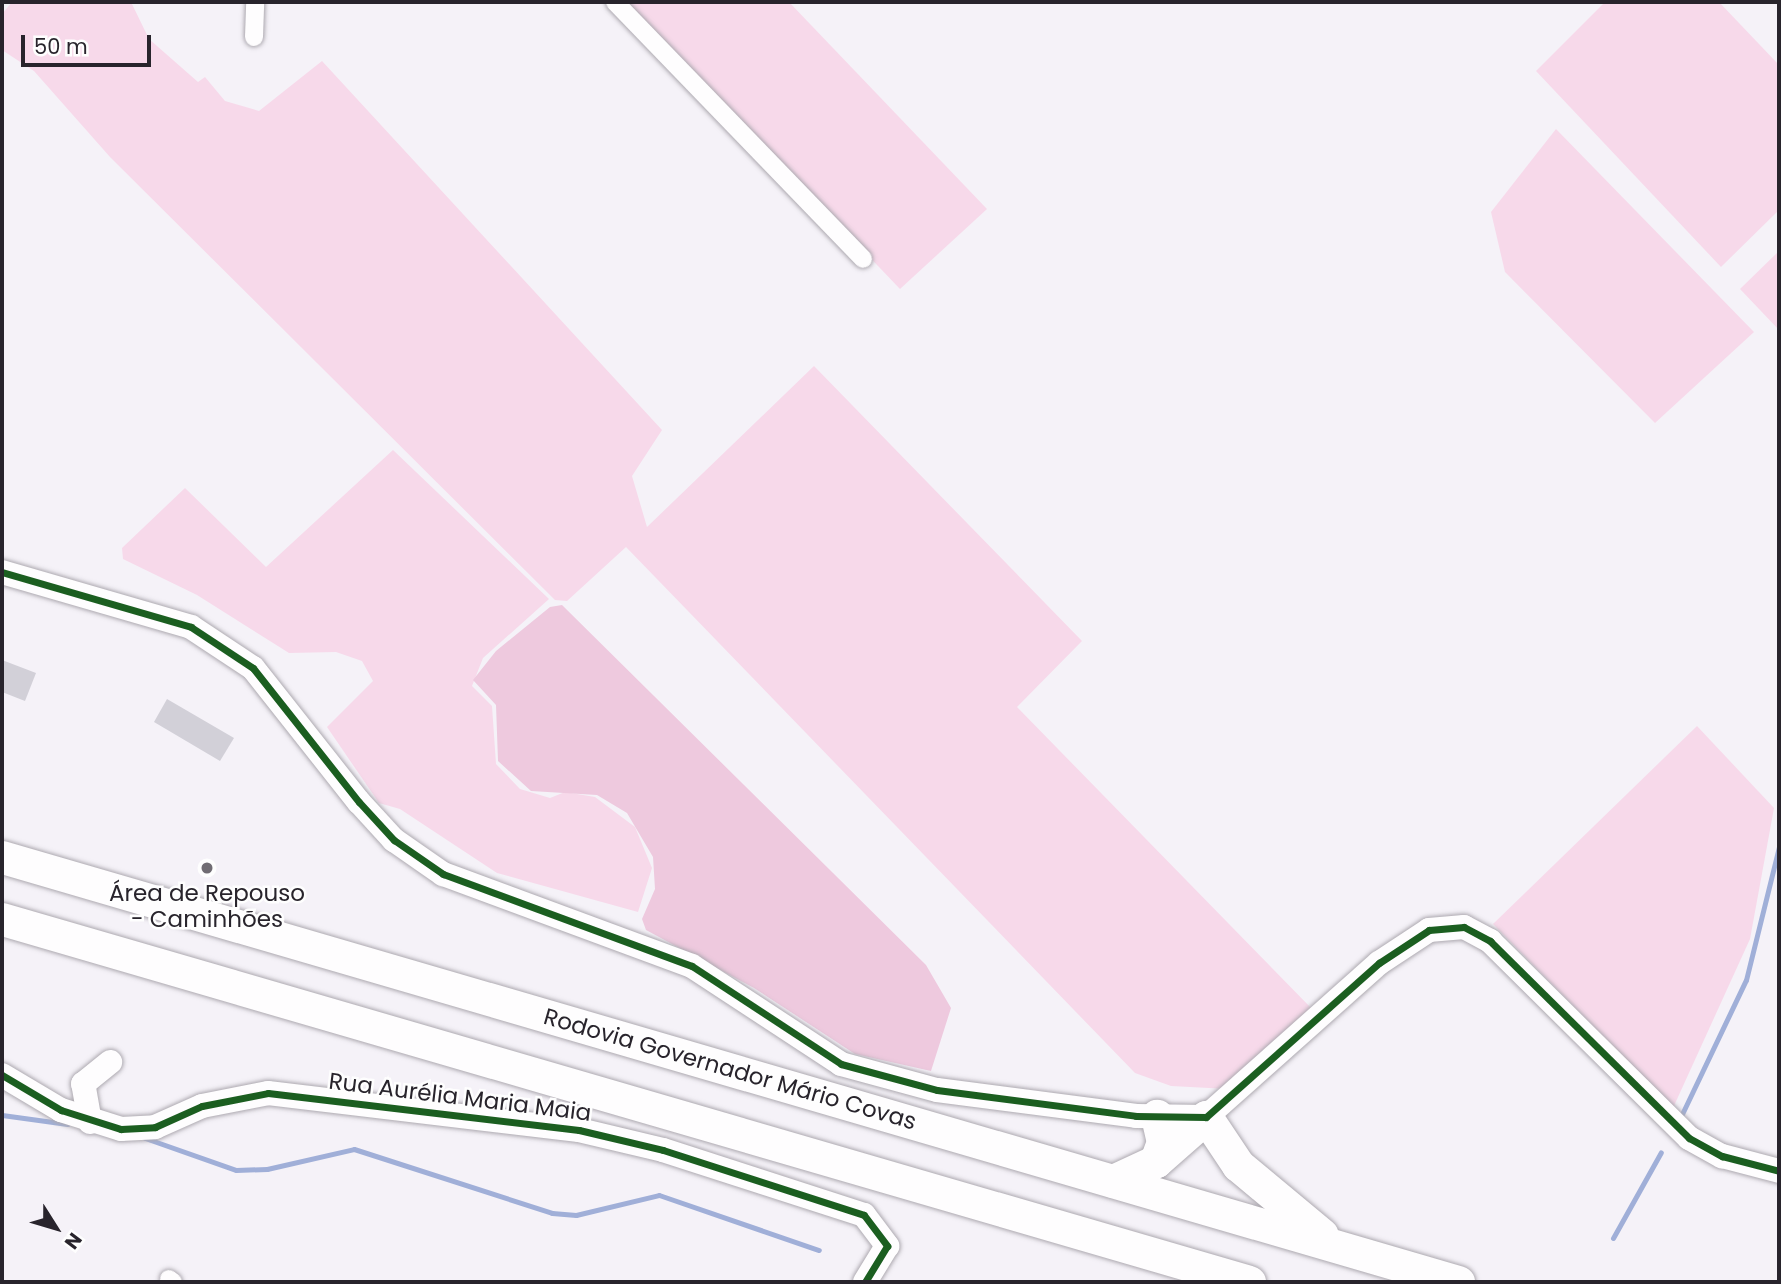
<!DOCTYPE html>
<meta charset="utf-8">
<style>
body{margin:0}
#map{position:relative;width:1781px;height:1284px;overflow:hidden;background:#f5f2f8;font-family:Poppins,sans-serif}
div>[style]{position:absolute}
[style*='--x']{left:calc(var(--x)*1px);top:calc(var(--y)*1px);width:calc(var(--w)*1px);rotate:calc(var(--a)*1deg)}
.green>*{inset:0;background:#f7d9ea}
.forest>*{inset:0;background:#eec9de}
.stream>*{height:5px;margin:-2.5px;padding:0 2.5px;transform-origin:2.5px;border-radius:2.5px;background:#a0afd8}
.building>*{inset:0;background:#d2d0d8}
.roads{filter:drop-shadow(0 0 2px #ada9b0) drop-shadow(0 0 2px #ada9b0)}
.street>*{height:18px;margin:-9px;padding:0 9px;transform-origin:9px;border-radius:9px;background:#fefdfe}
.secondary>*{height:24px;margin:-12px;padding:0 12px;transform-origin:12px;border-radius:12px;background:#fefdfe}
.highway>*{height:33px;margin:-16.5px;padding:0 16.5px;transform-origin:16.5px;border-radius:16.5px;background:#fefdfe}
.cycleway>*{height:7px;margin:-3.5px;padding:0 3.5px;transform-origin:3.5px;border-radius:3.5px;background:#1b5e20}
.dots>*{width:19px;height:19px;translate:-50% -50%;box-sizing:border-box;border:4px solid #fefefe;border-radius:50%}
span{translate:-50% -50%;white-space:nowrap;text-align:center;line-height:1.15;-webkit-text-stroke:5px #fefefe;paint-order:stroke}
.poi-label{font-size:23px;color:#28242c}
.street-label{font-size:23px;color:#28242c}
.frame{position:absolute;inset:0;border:4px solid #28242c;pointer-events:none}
.north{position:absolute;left:21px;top:1193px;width:70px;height:70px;-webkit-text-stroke:5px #fefefe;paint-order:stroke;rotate:127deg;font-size:19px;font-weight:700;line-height:28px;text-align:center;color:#28242c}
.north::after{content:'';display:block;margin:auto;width:24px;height:32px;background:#28242c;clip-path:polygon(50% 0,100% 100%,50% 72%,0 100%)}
.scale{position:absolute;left:21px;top:35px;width:130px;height:32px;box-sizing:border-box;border:4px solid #28242c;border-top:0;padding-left:9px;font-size:21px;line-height:24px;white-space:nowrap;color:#28242c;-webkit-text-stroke:5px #fefefe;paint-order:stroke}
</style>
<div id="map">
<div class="green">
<div style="clip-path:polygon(12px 2px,131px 2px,149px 39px,198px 82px,205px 77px,225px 101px,259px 111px,322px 61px,662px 430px,632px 476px,647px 527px,814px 366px,1082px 641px,1017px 707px,1313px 1010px,1228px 1089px,1171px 1086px,1135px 1073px,626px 547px,567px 601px,555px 600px,110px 157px,34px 71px,2px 50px,2px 14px)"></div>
<div style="clip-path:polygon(626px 2px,789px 2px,987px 209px,900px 289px)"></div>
<div style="clip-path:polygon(1605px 2px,1719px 2px,1779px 65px,1779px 210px,1721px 267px,1536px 71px)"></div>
<div style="clip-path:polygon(1556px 129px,1754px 332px,1655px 423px,1505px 272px,1491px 212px)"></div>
<div style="clip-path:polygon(1779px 251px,1779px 330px,1740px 289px)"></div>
<div style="clip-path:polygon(393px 450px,549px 599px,483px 658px,472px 686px,492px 706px,496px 764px,520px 789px,550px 798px,565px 792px,595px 797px,635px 827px,652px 868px,638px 912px,497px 873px,400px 809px,379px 803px,327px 727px,373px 681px,362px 661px,336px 652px,289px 653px,197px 595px,123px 559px,122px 548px,185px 488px,266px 567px)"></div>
<div style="clip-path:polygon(1697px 726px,1774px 808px,1750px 939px,1673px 1108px,1493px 924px)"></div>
</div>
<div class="forest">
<div style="clip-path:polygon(562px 605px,926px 965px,951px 1008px,931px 1071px,855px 1054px,754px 988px,646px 930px,642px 919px,655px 889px,653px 857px,627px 813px,597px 795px,531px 791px,498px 761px,496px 705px,473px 680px,496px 651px,550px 607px)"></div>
</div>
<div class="stream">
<div style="--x:1682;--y:1114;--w:148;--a:-64.5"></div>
<div style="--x:1746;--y:980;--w:137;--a:-76.1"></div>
<div style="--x:2;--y:1115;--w:66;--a:7.9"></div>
<div style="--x:145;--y:1138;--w:96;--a:19.4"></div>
<div style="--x:236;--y:1170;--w:31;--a:-2"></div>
<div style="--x:267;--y:1169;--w:89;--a:-12.9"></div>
<div style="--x:354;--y:1149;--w:208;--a:17.9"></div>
<div style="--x:552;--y:1213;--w:24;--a:5"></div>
<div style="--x:576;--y:1215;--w:85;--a:-13.5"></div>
<div style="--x:659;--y:1195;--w:169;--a:19"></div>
<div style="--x:1613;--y:1238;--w:98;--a:-60.8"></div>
</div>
<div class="building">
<div style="clip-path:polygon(2px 660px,36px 673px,25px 701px,2px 692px)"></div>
<div style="clip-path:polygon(167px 699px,234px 738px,220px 761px,154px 722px)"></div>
</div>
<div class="roads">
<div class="street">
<div style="--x:615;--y:2;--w:357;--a:46"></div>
<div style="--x:254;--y:37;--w:35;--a:-88"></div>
<div style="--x:169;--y:1279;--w:5;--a:37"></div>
</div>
<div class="secondary">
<div style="--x:2;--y:572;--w:197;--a:16.2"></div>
<div style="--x:191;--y:627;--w:74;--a:33.5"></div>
<div style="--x:253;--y:668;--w:171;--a:51.7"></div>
<div style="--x:359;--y:802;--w:52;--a:47.4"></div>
<div style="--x:394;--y:840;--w:60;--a:34.8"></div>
<div style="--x:443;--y:874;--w:265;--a:20.3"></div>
<div style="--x:692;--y:966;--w:178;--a:33.3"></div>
<div style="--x:841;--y:1064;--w:99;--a:15.2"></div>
<div style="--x:937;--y:1090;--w:201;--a:7.4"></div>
<div style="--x:1136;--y:1116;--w:70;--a:0.8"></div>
<div style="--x:1206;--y:1117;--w:232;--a:-41.7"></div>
<div style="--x:1379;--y:963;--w:60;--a:-33.4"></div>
<div style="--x:1429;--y:930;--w:35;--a:-5"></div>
<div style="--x:1464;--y:927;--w:30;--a:28"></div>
<div style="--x:1490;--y:941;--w:280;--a:44.7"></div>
<div style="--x:1689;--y:1138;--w:38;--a:29"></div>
<div style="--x:1722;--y:1156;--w:59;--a:14.7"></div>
<div style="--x:2;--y:1075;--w:69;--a:30.7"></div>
<div style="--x:61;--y:1110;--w:63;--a:17.6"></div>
<div style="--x:121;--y:1129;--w:34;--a:-3"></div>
<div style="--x:155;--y:1127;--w:51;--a:-24.1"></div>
<div style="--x:202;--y:1106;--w:67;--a:-11.1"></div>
<div style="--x:268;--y:1093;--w:313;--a:6.8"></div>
<div style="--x:579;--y:1130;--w:86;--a:13.4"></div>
<div style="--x:663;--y:1150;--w:211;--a:17.9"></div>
<div style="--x:864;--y:1215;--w:39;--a:53"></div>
<div style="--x:887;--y:1246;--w:42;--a:121.4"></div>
<div style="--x:90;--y:1122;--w:39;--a:-100"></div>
<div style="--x:83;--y:1084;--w:35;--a:-39"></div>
</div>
<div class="highway">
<div style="--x:2;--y:857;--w:1517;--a:16.27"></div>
<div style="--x:2;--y:919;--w:1299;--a:16.23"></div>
<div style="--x:1156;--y:1161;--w:20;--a:-70"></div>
<div style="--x:1163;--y:1142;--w:27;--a:-103"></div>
<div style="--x:1113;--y:1181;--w:47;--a:-24.9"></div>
<div style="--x:1156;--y:1161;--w:67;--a:-41.3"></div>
<div style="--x:1206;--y:1117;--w:58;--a:56.3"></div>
<div style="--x:1238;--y:1165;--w:109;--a:39.8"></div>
</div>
</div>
<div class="cycleway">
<div style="--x:2;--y:572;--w:197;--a:16.2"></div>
<div style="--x:191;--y:627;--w:74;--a:33.5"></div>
<div style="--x:253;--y:668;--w:171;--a:51.7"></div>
<div style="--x:359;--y:802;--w:52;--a:47.4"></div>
<div style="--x:394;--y:840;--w:60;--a:34.8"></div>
<div style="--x:443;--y:874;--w:265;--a:20.3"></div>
<div style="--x:692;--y:966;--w:178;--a:33.3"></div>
<div style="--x:841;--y:1064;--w:99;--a:15.2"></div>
<div style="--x:937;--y:1090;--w:201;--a:7.4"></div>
<div style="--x:1136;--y:1116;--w:70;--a:0.8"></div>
<div style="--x:1206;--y:1117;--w:232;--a:-41.7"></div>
<div style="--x:1379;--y:963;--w:60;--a:-33.4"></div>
<div style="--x:1429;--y:930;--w:35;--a:-5"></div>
<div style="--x:1464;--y:927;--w:30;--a:28"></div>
<div style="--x:1490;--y:941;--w:280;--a:44.7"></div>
<div style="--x:1689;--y:1138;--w:38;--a:29"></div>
<div style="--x:1722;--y:1156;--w:59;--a:14.7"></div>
<div style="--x:2;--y:1075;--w:69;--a:30.7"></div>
<div style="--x:61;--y:1110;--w:63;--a:17.6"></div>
<div style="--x:121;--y:1129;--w:34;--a:-3"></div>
<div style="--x:155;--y:1127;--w:51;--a:-24.1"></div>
<div style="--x:202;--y:1106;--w:67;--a:-11.1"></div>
<div style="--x:268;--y:1093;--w:313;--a:6.8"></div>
<div style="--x:579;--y:1130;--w:86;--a:13.4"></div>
<div style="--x:663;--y:1150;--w:211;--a:17.9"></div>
<div style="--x:864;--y:1215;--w:39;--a:53"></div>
<div style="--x:887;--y:1246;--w:42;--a:121.4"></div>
</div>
<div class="dots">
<div style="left:207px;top:868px;background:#706c73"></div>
</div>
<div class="poi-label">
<span style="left:207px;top:906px">Área de Repouso<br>- Caminhões</span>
</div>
<div class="street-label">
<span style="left:730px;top:1069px;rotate:16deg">Rodovia Governador Mário Covas</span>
<span style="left:460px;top:1097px;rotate:7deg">Rua Aurélia Maria Maia</span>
</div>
<div class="frame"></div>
<div class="north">N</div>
<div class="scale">50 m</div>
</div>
